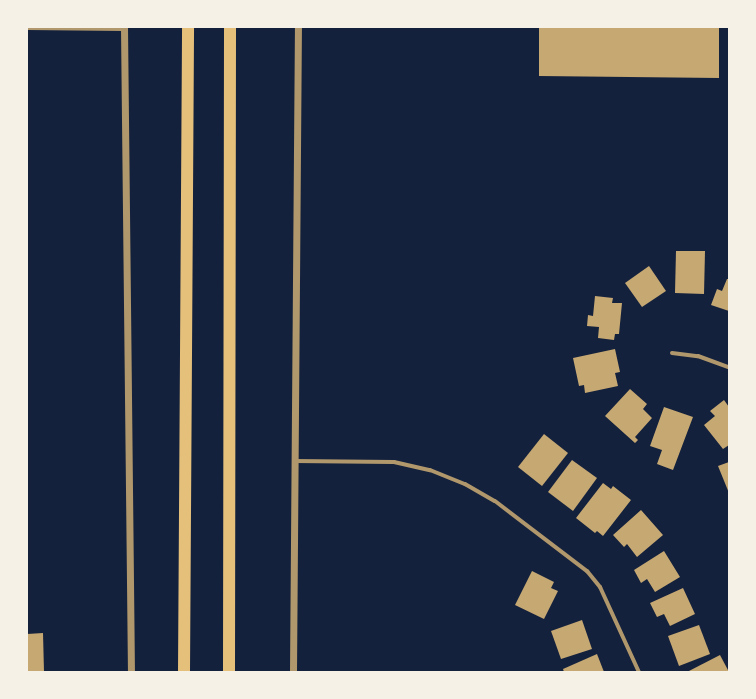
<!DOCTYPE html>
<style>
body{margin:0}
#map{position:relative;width:756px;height:699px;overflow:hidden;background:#14213d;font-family:Quicksand,sans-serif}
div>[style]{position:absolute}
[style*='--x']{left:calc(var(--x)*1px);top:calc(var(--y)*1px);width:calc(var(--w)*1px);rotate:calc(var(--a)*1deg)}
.building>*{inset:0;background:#c6a872}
.service>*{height:3px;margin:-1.5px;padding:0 1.5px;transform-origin:1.5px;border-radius:1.5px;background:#b1986c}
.minor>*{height:4px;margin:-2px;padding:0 2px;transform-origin:2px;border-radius:2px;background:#b1986c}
.tertiary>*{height:7px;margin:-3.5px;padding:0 3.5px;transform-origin:3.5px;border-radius:3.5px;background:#b1986c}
.motorway>*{height:12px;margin:-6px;padding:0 6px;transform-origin:6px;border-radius:6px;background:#e5c07b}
span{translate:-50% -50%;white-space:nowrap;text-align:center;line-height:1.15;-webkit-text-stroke:3px #f6f1e7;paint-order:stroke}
.frame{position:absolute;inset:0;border:28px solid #f6f1e7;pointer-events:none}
</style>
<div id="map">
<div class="building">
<div style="clip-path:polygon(539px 27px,719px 27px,719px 78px,539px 76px)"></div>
<div style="clip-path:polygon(676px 251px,705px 251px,704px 294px,675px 293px)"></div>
<div style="clip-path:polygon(649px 266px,666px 291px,642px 307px,625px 283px)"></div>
<div style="clip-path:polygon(727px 279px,729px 279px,729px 311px,711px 305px,717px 289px,722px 291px)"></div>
<div style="clip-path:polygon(595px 296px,613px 298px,612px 303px,622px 303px,619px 334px,615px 334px,614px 340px,598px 338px,599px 327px,587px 326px,588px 315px,593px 316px)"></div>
<div style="clip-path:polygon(615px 349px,620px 372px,615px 373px,618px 386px,585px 393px,584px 385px,579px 386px,573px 358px)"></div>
<div style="clip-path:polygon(630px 389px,647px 404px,643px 409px,652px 418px,635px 437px,638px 440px,635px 443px,605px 416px)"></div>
<div style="clip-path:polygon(724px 400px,729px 407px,729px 445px,723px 449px,704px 425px,715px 416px,710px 411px)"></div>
<div style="clip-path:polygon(664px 407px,693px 417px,673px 470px,657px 464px,662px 450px,650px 446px)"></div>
<div style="clip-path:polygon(544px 434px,568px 453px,542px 486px,518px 467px)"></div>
<div style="clip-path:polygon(572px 460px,597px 478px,573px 511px,548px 492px)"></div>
<div style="clip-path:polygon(729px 462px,729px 493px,718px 466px)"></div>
<div style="clip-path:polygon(603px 483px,611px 489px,613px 486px,631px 500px,603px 536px,597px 531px,595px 533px,576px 518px)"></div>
<div style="clip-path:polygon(641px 510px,663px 535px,637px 557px,627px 544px,624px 547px,613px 535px)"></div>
<div style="clip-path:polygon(664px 551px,680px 577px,655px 592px,647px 579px,641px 583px,634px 570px)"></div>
<div style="clip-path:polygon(532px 571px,554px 582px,551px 588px,558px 591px,544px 619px,515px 605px)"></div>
<div style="clip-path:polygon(683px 588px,695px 614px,670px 626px,664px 614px,657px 617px,650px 603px)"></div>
<div style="clip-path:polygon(582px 620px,592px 649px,561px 659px,551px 631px)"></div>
<div style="clip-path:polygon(699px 625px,710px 654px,679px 666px,668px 636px)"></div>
<div style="clip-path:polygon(43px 633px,44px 672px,27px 672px,27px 634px)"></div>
<div style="clip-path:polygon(597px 654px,604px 672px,564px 672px,563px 669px)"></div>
<div style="clip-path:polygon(720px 655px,729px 672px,687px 672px)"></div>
</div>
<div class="service">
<div style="--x:27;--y:28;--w:96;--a:0.6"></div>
</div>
<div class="minor">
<div style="--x:672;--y:353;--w:26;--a:7"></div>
<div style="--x:698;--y:356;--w:33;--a:20"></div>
<div style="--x:294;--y:461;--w:100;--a:0.6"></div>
<div style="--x:394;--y:462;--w:37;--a:13"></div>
<div style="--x:430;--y:470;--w:38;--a:22"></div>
<div style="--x:465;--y:484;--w:34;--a:30"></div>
<div style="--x:495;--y:501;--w:116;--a:37.3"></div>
<div style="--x:587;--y:571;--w:21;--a:51"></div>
<div style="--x:600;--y:587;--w:94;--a:65.4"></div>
</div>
<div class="tertiary">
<div style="--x:124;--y:27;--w:645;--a:89.38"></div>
<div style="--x:293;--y:672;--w:645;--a:-89.56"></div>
</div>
<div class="motorway">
<div style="--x:184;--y:672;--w:645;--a:-89.64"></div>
<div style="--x:229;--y:672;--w:645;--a:-89.91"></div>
</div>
<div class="frame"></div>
</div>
